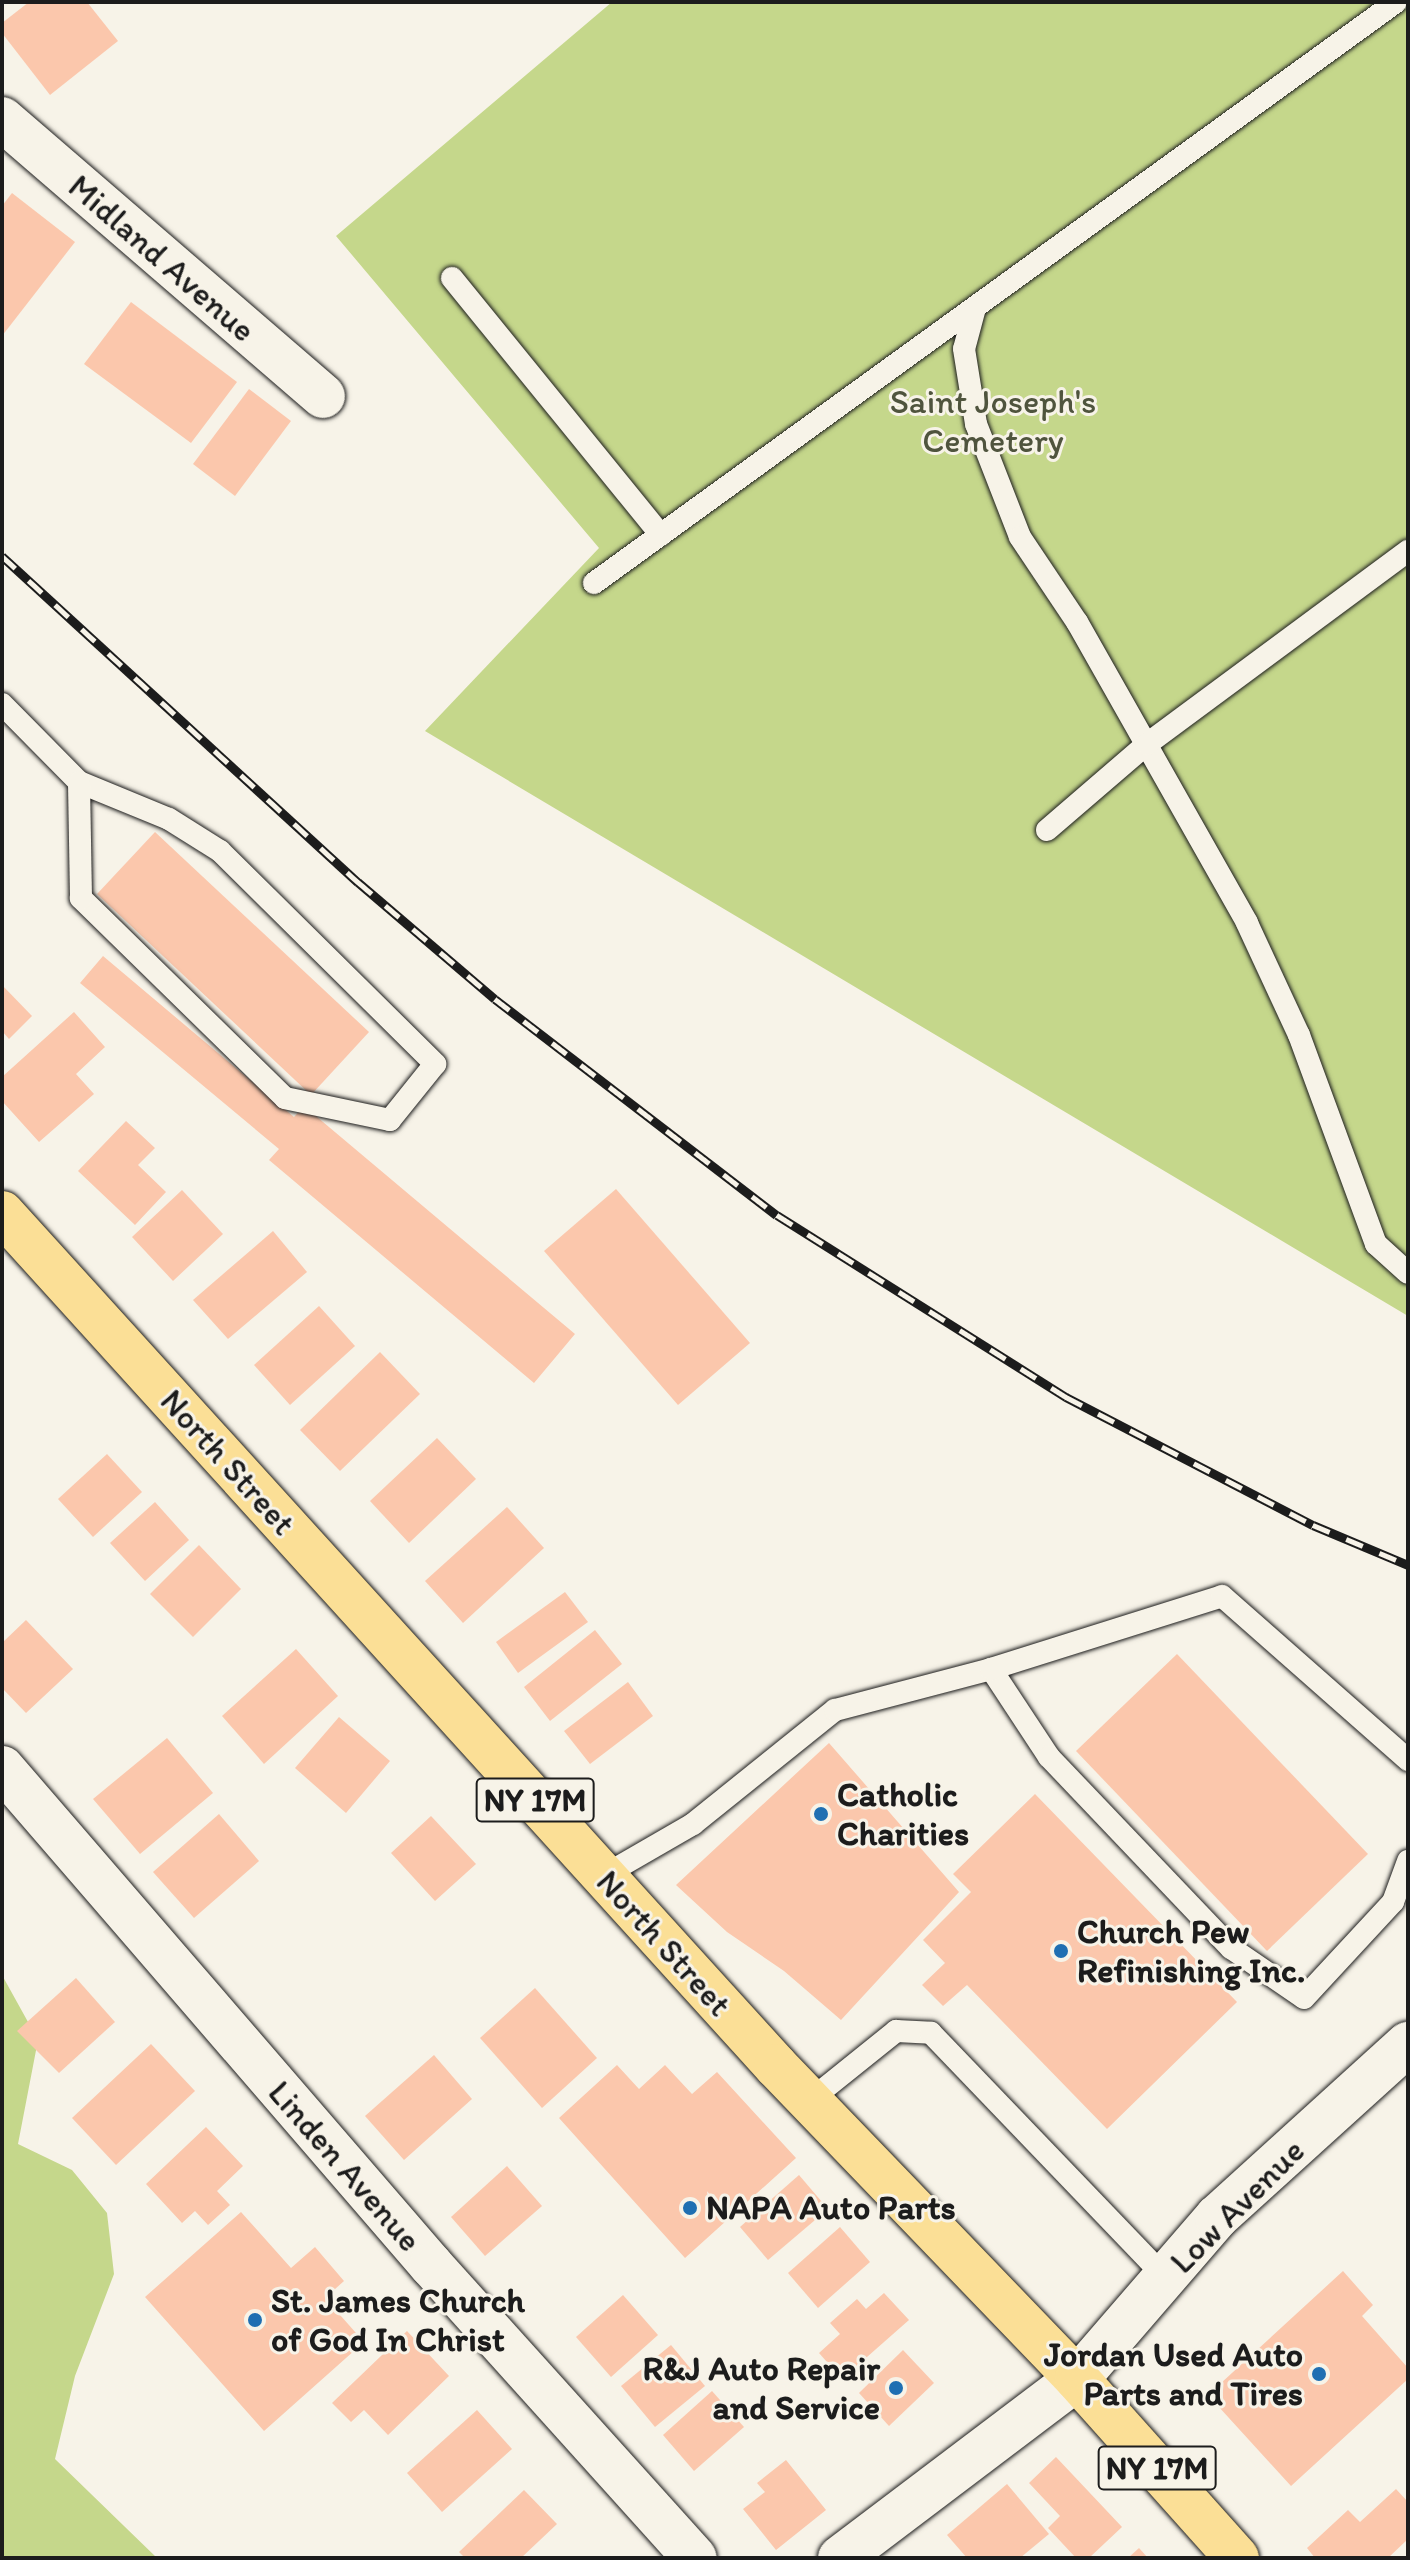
<!DOCTYPE html>
<style>
body{margin:0}
#map{position:relative;width:1410px;height:2560px;overflow:hidden;background:#f7f3e8;font-family:Itim,sans-serif}
div>[style]{position:absolute}
[style*='--x']{left:calc(var(--x)*1px);top:calc(var(--y)*1px);width:calc(var(--w)*1px);rotate:calc(var(--a)*1deg)}
.green>*{inset:0;background:#c5d78b}
.building>*{inset:0;background:#fbc7ac}
.roads{filter:drop-shadow(0 0 2px #1c1c1c) drop-shadow(0 0 2px #1c1c1c)}
.lane>*{height:22px;margin:-11px;padding:0 11px;transform-origin:11px;border-radius:11px;background:#f7f3e8}
.street>*{height:44px;margin:-22px;padding:0 22px;transform-origin:22px;border-radius:22px;background:#f7f3e8}
.primary>*{height:44px;margin:-22px;padding:0 22px;transform-origin:22px;border-radius:22px;background:#fbdf96}
.rail>*{height:9px;margin-top:-4.5px;transform-origin:0;background:repeating-linear-gradient(90deg,#f7f3e8 0 18px,#1c1c1c 0 36px);box-sizing:border-box;border-block:2px solid #1c1c1c}
.dots>*{width:22px;height:22px;translate:-50% -50%;box-sizing:border-box;border:4px solid #f7f3e8;border-radius:50%}
span{translate:-50% -50%;white-space:nowrap;text-align:center;line-height:1.15;-webkit-text-stroke:6px #f7f3e8;paint-order:stroke}
.shield-label span{padding:2px 6px;background:#f7f3e8;border:2px solid;border-radius:6px;-webkit-text-stroke-width:0}
.shield-label{font-size:32px;color:#1c1c1c;font-weight:700}
.street-label{font-size:34px;color:#1c1c1c}
.park-label{font-size:34px;color:#4f543d}
.poi-label{font-size:34px;color:#1c1c1c;font-weight:700}
.left{translate:0 -50%;text-align:left}
.right{translate:-100% -50%;text-align:right}
.frame{position:absolute;inset:0;border:4px solid #1c1c1c;pointer-events:none}
</style>
<div id="map">
<div class="green">
<div style="clip-path:polygon(612px 2px,1408px 4px,1408px 1316px,425px 731px,599px 548px,336px 236px)"></div>
<div style="clip-path:polygon(2px 1975px,38px 2040px,18px 2144px,72px 2170px,107px 2213px,114px 2274px,75px 2376px,55px 2459px,157px 2558px,2px 2558px)"></div>
</div>
<div class="building">
<div style="clip-path:polygon(29px 2px,87px 2px,118px 41px,50px 95px,2px 33px,2px 23px)"></div>
<div style="clip-path:polygon(12px 193px,75px 242px,2px 336px,2px 206px)"></div>
<div style="clip-path:polygon(131px 302px,237px 382px,191px 443px,84px 364px)"></div>
<div style="clip-path:polygon(249px 389px,291px 421px,235px 496px,193px 464px)"></div>
<div style="clip-path:polygon(155px 832px,369px 1032px,311px 1095px,97px 894px)"></div>
<div style="clip-path:polygon(103px 956px,294px 1117px,304px 1106px,575px 1334px,534px 1383px,269px 1160px,279px 1149px,80px 983px)"></div>
<div style="clip-path:polygon(2px 985px,32px 1016px,9px 1039px,2px 1031px)"></div>
<div style="clip-path:polygon(74px 1012px,105px 1047px,76px 1074px,94px 1094px,39px 1142px,2px 1101px,2px 1077px)"></div>
<div style="clip-path:polygon(126px 1121px,155px 1148px,138px 1165px,166px 1192px,135px 1225px,78px 1171px)"></div>
<div style="clip-path:polygon(616px 1189px,750px 1343px,678px 1405px,544px 1251px)"></div>
<div style="clip-path:polygon(182px 1190px,223px 1234px,173px 1281px,132px 1237px)"></div>
<div style="clip-path:polygon(273px 1231px,307px 1272px,228px 1339px,193px 1300px)"></div>
<div style="clip-path:polygon(319px 1306px,355px 1346px,290px 1405px,254px 1365px)"></div>
<div style="clip-path:polygon(380px 1352px,420px 1394px,340px 1471px,300px 1430px)"></div>
<div style="clip-path:polygon(437px 1438px,476px 1479px,409px 1543px,370px 1501px)"></div>
<div style="clip-path:polygon(107px 1454px,142px 1492px,93px 1537px,58px 1499px)"></div>
<div style="clip-path:polygon(155px 1502px,189px 1540px,145px 1581px,110px 1543px)"></div>
<div style="clip-path:polygon(507px 1507px,544px 1548px,463px 1623px,425px 1581px)"></div>
<div style="clip-path:polygon(199px 1545px,241px 1589px,193px 1637px,150px 1594px)"></div>
<div style="clip-path:polygon(565px 1592px,588px 1622px,518px 1673px,496px 1642px)"></div>
<div style="clip-path:polygon(26px 1620px,73px 1669px,26px 1713px,2px 1688px,2px 1643px)"></div>
<div style="clip-path:polygon(595px 1630px,622px 1664px,550px 1721px,524px 1687px)"></div>
<div style="clip-path:polygon(296px 1649px,338px 1696px,264px 1764px,222px 1716px)"></div>
<div style="clip-path:polygon(1177px 1654px,1368px 1854px,1267px 1951px,1076px 1751px)"></div>
<div style="clip-path:polygon(628px 1682px,653px 1716px,590px 1764px,564px 1731px)"></div>
<div style="clip-path:polygon(339px 1717px,390px 1761px,346px 1813px,295px 1768px)"></div>
<div style="clip-path:polygon(167px 1738px,213px 1793px,140px 1854px,93px 1799px)"></div>
<div style="clip-path:polygon(829px 1743px,959px 1892px,841px 2020px,784px 1971px,727px 1932px,676px 1885px)"></div>
<div style="clip-path:polygon(1035px 1794px,1237px 2002px,1107px 2129px,967px 1985px,943px 2006px,922px 1985px,945px 1963px,923px 1940px,971px 1892px,953px 1874px)"></div>
<div style="clip-path:polygon(219px 1814px,259px 1861px,194px 1918px,153px 1872px)"></div>
<div style="clip-path:polygon(431px 1816px,476px 1864px,435px 1901px,391px 1853px)"></div>
<div style="clip-path:polygon(76px 1978px,115px 2022px,59px 2073px,17px 2031px)"></div>
<div style="clip-path:polygon(535px 1988px,597px 2058px,542px 2108px,480px 2038px)"></div>
<div style="clip-path:polygon(151px 2044px,195px 2091px,116px 2165px,72px 2118px)"></div>
<div style="clip-path:polygon(434px 2055px,472px 2099px,404px 2160px,365px 2116px)"></div>
<div style="clip-path:polygon(617px 2065px,639px 2089px,665px 2065px,692px 2094px,717px 2072px,796px 2158px,685px 2258px,559px 2118px)"></div>
<div style="clip-path:polygon(206px 2127px,243px 2166px,217px 2191px,230px 2205px,208px 2225px,195px 2211px,182px 2223px,146px 2184px)"></div>
<div style="clip-path:polygon(507px 2166px,542px 2206px,485px 2256px,451px 2217px)"></div>
<div style="clip-path:polygon(799px 2175px,828px 2209px,768px 2260px,740px 2227px)"></div>
<div style="clip-path:polygon(241px 2212px,291px 2268px,315px 2247px,344px 2281px,325px 2298px,364px 2342px,264px 2431px,145px 2297px)"></div>
<div style="clip-path:polygon(840px 2227px,870px 2262px,818px 2308px,788px 2273px)"></div>
<div style="clip-path:polygon(1343px 2271px,1373px 2305px,1362px 2316px,1408px 2368px,1408px 2379px,1291px 2486px,1208px 2395px)"></div>
<div style="clip-path:polygon(884px 2293px,909px 2320px,842px 2379px,819px 2353px,840px 2334px,830px 2323px,857px 2299px,866px 2309px)"></div>
<div style="clip-path:polygon(623px 2295px,658px 2335px,611px 2377px,576px 2337px)"></div>
<div style="clip-path:polygon(407px 2331px,449px 2376px,388px 2435px,364px 2410px,351px 2422px,332px 2403px)"></div>
<div style="clip-path:polygon(671px 2345px,705px 2386px,655px 2427px,621px 2386px)"></div>
<div style="clip-path:polygon(903px 2350px,934px 2383px,889px 2426px,859px 2393px)"></div>
<div style="clip-path:polygon(712px 2391px,744px 2427px,694px 2471px,663px 2435px)"></div>
<div style="clip-path:polygon(477px 2410px,512px 2449px,442px 2512px,407px 2473px)"></div>
<div style="clip-path:polygon(1056px 2457px,1122px 2527px,1089px 2558px,1076px 2558px,1048px 2528px,1060px 2516px,1029px 2483px)"></div>
<div style="clip-path:polygon(786px 2460px,826px 2510px,776px 2550px,743px 2509px,765px 2492px,757px 2483px)"></div>
<div style="clip-path:polygon(1007px 2484px,1049px 2534px,1020px 2558px,967px 2558px,947px 2535px)"></div>
<div style="clip-path:polygon(1396px 2489px,1408px 2502px,1408px 2539px,1388px 2558px,1315px 2558px,1307px 2548px,1348px 2510px,1360px 2522px)"></div>
<div style="clip-path:polygon(524px 2490px,557px 2524px,521px 2558px,465px 2558px,459px 2552px)"></div>
<div style="clip-path:polygon(1139px 2548px,1148px 2558px,1128px 2558px)"></div>
</div>
<div class="roads">
<div class="lane">
<div style="--x:452;--y:278;--w:331;--a:50.9"></div>
<div style="--x:975;--y:308;--w:42;--a:105"></div>
<div style="--x:964;--y:349;--w:76;--a:80.9"></div>
<div style="--x:976;--y:424;--w:121;--a:68.7"></div>
<div style="--x:1020;--y:537;--w:102;--a:56.2"></div>
<div style="--x:1077;--y:622;--w:346;--a:60.5"></div>
<div style="--x:1247;--y:923;--w:123;--a:65.1"></div>
<div style="--x:1299;--y:1035;--w:223;--a:69.8"></div>
<div style="--x:1376;--y:1244;--w:43;--a:42.2"></div>
<div style="--x:594;--y:583;--w:990;--a:-35.92"></div>
<div style="--x:2;--y:704;--w:110;--a:45.4"></div>
<div style="--x:79;--y:782;--w:97;--a:22.3"></div>
<div style="--x:169;--y:819;--w:60;--a:32.1"></div>
<div style="--x:220;--y:851;--w:303;--a:44.7"></div>
<div style="--x:435;--y:1064;--w:72;--a:128.8"></div>
<div style="--x:390;--y:1120;--w:107;--a:-168.2"></div>
<div style="--x:285;--y:1098;--w:286;--a:-135.6"></div>
<div style="--x:81;--y:898;--w:116;--a:-91"></div>
<div style="--x:1047;--y:830;--w:132;--a:-40.7"></div>
<div style="--x:1147;--y:744;--w:325;--a:-36.5"></div>
<div style="--x:991;--y:1669;--w:105;--a:56.6"></div>
<div style="--x:1049;--y:1757;--w:264;--a:46.4"></div>
<div style="--x:1231;--y:1948;--w:88;--a:34.4"></div>
<div style="--x:1304;--y:1998;--w:131;--a:-47.2"></div>
<div style="--x:1393;--y:1902;--w:44;--a:-69.9"></div>
<div style="--x:603;--y:1876;--w:104;--a:-30"></div>
<div style="--x:693;--y:1824;--w:182;--a:-38.8"></div>
<div style="--x:835;--y:1710;--w:161;--a:-14.7"></div>
<div style="--x:991;--y:1669;--w:242;--a:-17.5"></div>
<div style="--x:1222;--y:1596;--w:248;--a:41.4"></div>
<div style="--x:809;--y:2101;--w:112;--a:-38.8"></div>
<div style="--x:896;--y:2031;--w:35;--a:3"></div>
<div style="--x:931;--y:2033;--w:338;--a:46.2"></div>
</div>
<div class="street">
<div style="--x:2;--y:119;--w:424;--a:40.8"></div>
<div style="--x:2;--y:1768;--w:657;--a:49.2"></div>
<div style="--x:431;--y:2265;--w:394;--a:48"></div>
<div style="--x:840;--y:2558;--w:297;--a:-37.1"></div>
<div style="--x:1077;--y:2379;--w:214;--a:-49.2"></div>
<div style="--x:1217;--y:2217;--w:258;--a:-42.2"></div>
</div>
<div class="primary">
<div style="--x:2;--y:1213;--w:1152;--a:47.78"></div>
<div style="--x:776;--y:2066;--w:434;--a:46.1"></div>
<div style="--x:1077;--y:2379;--w:240;--a:48.2"></div>
</div>
</div>
<div class="rail">
<div style="--x:2;--y:556;--w:483;--a:42.5"></div>
<div style="--x:358;--y:882;--w:180;--a:40.5"></div>
<div style="--x:495;--y:999;--w:355;--a:37.5"></div>
<div style="--x:777;--y:1215;--w:342;--a:32.2"></div>
<div style="--x:1066;--y:1397;--w:278;--a:27.4"></div>
<div style="--x:1313;--y:1525;--w:103;--a:22.8"></div>
</div>
<div class="dots">
<div style="left:821px;top:1814px;background:#1f6fb2"></div>
<div style="left:1061px;top:1951px;background:#1f6fb2"></div>
<div style="left:690px;top:2208px;background:#1f6fb2"></div>
<div style="left:255px;top:2320px;background:#1f6fb2"></div>
<div style="left:1319px;top:2374px;background:#1f6fb2"></div>
<div style="left:896px;top:2388px;background:#1f6fb2"></div>
</div>
<div class="shield-label">
<span style="left:535px;top:1800px">NY 17M</span>
<span style="left:1157px;top:2468px">NY 17M</span>
</div>
<div class="street-label">
<span style="left:162px;top:258px;rotate:41deg">Midland Avenue</span>
<span style="left:228px;top:1462px;rotate:48deg">North Street</span>
<span style="left:664px;top:1943px;rotate:48deg">North Street</span>
<span style="left:345px;top:2166px;rotate:49deg">Linden Avenue</span>
<span style="left:1237px;top:2206px;rotate:-45deg">Low Avenue</span>
</div>
<div class="park-label">
<span style="left:993px;top:421px">Saint Joseph's<br>Cemetery</span>
</div>
<div class="poi-label">
<span class="left" style="left:837px;top:1814px">Catholic<br>Charities</span>
<span class="left" style="left:1077px;top:1951px">Church Pew<br>Refinishing Inc.</span>
<span class="left" style="left:706px;top:2208px">NAPA Auto Parts</span>
<span class="left" style="left:271px;top:2320px">St. James Church<br>of God In Christ</span>
<span class="right" style="left:1303px;top:2374px">Jordan Used Auto<br>Parts and Tires</span>
<span class="right" style="left:880px;top:2388px">R&amp;J Auto Repair<br>and Service</span>
</div>
<div class="frame"></div>
</div>
